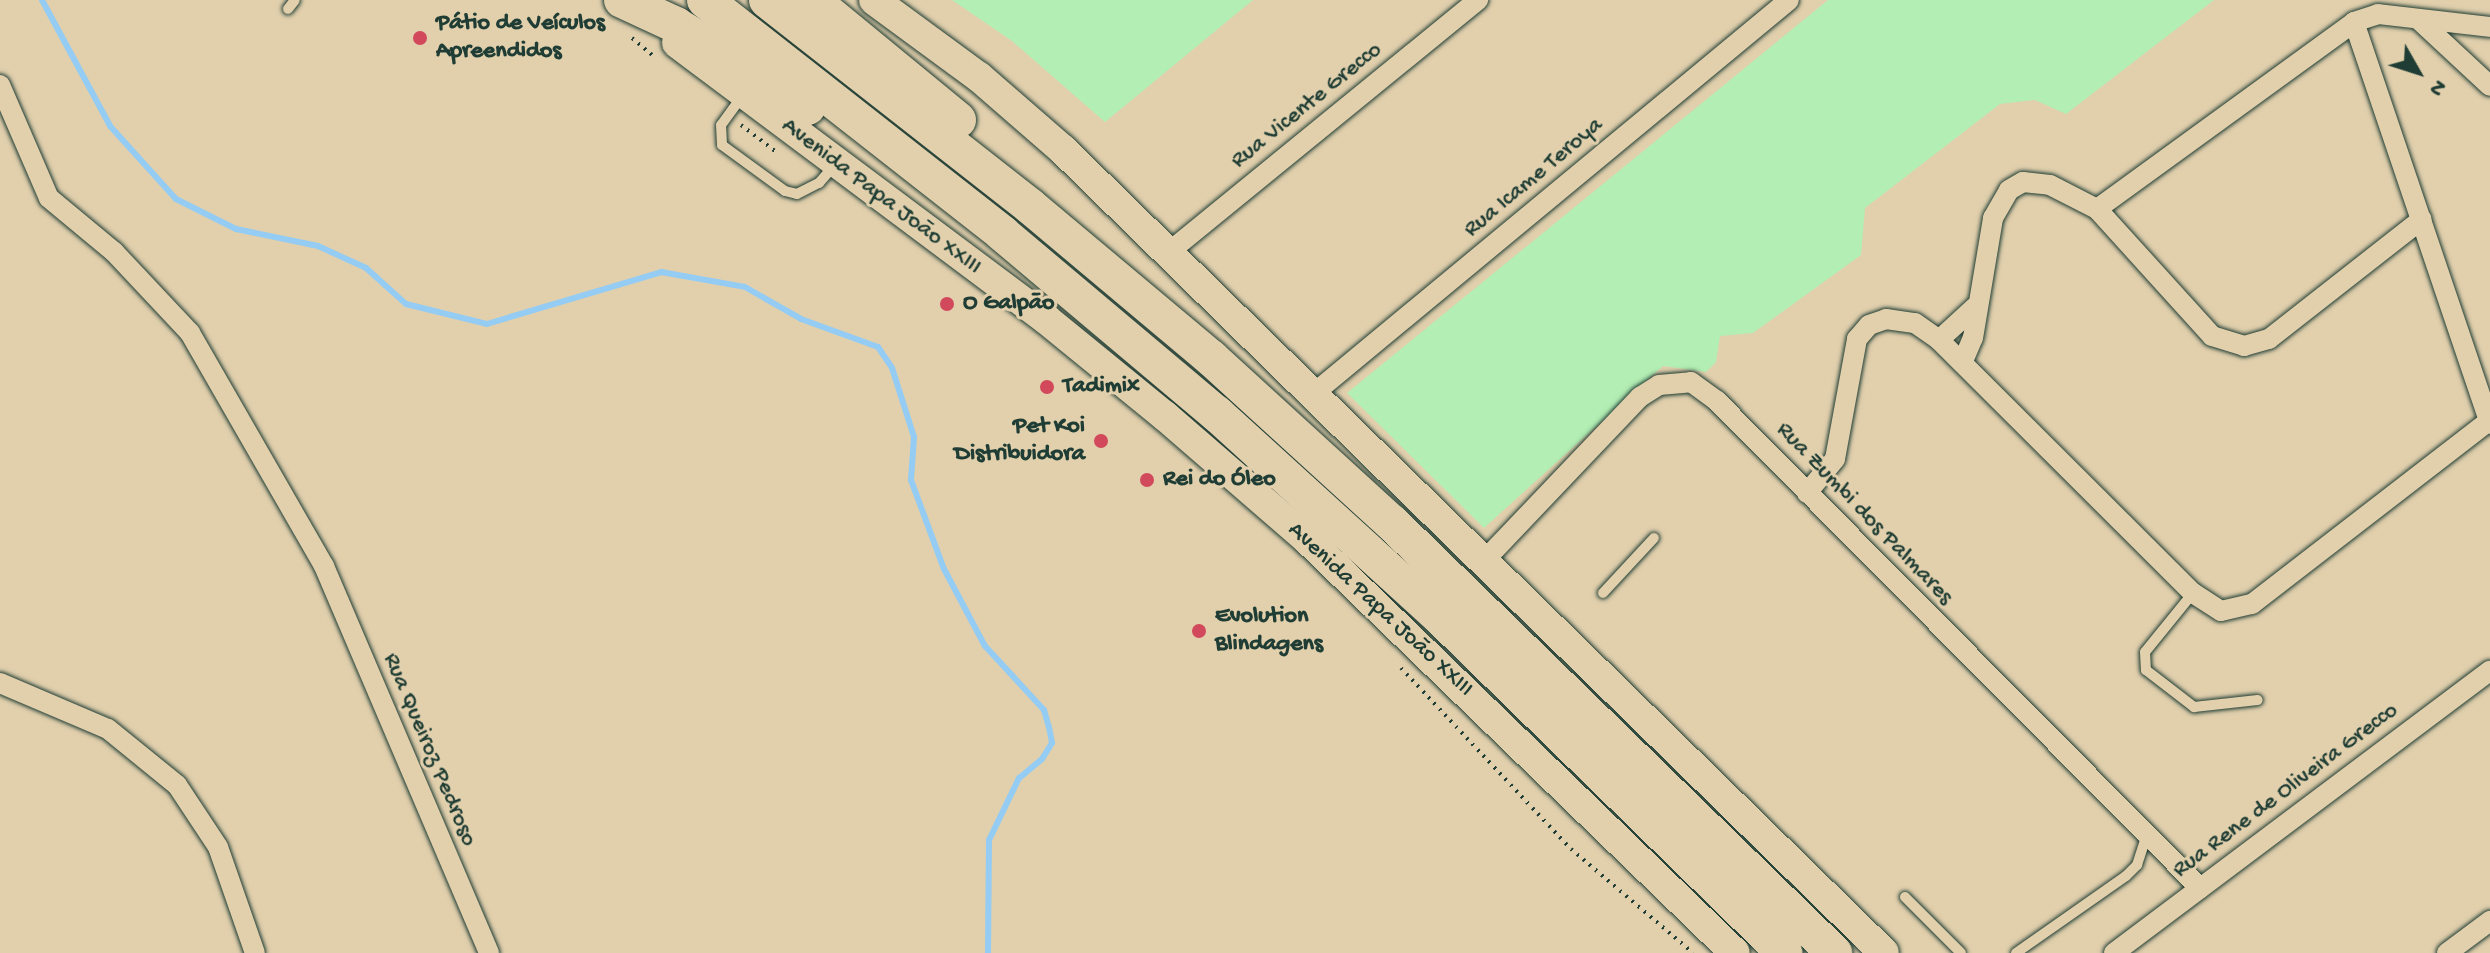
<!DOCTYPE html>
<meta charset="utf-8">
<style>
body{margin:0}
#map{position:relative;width:2490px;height:953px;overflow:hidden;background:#e2d0ad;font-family:"Gochi Hand",sans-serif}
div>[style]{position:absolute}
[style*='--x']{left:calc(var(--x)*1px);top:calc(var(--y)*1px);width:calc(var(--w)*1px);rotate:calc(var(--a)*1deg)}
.green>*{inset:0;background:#b3eeb4}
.stream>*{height:6px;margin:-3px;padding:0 3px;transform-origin:3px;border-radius:3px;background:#94ccf3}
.path>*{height:4px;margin-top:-2px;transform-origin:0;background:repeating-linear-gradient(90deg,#1f3d34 0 2px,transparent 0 8px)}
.roads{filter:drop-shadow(0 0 2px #1f3d34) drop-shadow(0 0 2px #1f3d34)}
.lane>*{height:10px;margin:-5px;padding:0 5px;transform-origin:5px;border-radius:5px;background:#e2d0ad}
.street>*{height:20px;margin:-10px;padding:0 10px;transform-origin:10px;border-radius:10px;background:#e2d0ad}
.primary>*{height:30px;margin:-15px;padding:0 15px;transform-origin:15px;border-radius:15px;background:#e2d0ad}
.highway>*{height:36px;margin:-18px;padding:0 18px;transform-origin:18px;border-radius:18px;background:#e2d0ad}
.dots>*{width:22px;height:22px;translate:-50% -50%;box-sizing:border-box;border:4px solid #e2d0ad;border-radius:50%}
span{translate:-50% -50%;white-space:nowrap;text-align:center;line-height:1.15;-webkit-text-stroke:6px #e2d0ad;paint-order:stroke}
.poi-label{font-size:24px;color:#1f3d34;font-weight:700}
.left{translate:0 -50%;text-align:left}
.right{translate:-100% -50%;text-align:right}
.street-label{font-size:24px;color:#1f3d34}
.north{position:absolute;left:2378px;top:32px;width:80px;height:80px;-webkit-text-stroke:6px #e2d0ad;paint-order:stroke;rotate:129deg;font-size:22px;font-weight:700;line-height:32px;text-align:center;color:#1f3d34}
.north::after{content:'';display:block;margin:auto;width:28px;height:36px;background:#1f3d34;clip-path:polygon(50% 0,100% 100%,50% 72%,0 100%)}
</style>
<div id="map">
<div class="green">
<div style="clip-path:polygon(952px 0,1253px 0,1105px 122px,1012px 41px)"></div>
<div style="clip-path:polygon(1828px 0,2214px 0,2066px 114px,2035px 100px,2000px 104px,1865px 208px,1861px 255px,1753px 333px,1720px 336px,1716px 362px,1706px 372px,1663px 366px,1484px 528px,1347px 393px)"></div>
</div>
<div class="stream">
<div style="--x:42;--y:0;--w:143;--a:61.6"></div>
<div style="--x:110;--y:126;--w:98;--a:47.9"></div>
<div style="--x:176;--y:199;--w:67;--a:26.6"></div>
<div style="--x:236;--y:229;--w:84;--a:11.7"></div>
<div style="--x:318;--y:246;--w:53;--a:24.6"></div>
<div style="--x:366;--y:268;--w:54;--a:42"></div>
<div style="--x:406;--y:304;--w:83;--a:13.9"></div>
<div style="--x:487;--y:324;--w:182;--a:-16.6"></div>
<div style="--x:661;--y:272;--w:85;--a:10.1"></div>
<div style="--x:745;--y:287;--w:64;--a:29.7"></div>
<div style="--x:801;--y:319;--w:82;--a:20"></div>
<div style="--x:878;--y:347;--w:25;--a:56"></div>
<div style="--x:892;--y:368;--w:72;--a:72.3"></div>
<div style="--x:914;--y:437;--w:43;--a:94"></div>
<div style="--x:911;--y:480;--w:95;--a:69.7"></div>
<div style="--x:944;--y:569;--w:87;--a:62"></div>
<div style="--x:985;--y:646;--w:87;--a:47.3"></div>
<div style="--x:1044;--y:710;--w:18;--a:74"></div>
<div style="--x:1049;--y:727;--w:16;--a:79"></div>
<div style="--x:1052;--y:743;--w:19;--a:122"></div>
<div style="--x:1042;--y:759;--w:30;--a:140"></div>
<div style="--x:1019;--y:778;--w:69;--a:115.8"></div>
<div style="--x:989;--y:840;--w:113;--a:90.5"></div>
</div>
<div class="path">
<div style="--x:632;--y:38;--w:31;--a:40"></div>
<div style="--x:741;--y:125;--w:43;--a:37.4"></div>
<div style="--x:1401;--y:668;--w:248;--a:46.8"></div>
<div style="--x:1571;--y:849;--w:160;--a:40.4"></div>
</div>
<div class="roads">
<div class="lane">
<div style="--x:288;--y:9;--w:11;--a:-52"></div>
<div style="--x:743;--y:95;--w:37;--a:126"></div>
<div style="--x:721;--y:125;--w:20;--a:87"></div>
<div style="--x:722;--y:145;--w:78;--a:36.1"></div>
<div style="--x:785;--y:191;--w:12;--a:14"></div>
<div style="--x:797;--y:194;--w:25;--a:-27"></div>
<div style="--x:819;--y:183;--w:23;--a:-49"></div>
<div style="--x:1603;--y:593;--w:75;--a:-47.2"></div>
<div style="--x:2193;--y:593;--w:76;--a:129.1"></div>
<div style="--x:2145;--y:652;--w:18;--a:87"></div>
<div style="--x:2146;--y:670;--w:61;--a:37.6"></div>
<div style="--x:2194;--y:707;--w:64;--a:-6.2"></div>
<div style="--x:1905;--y:897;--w:79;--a:45"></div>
<div style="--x:2016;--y:953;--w:134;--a:-35"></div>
<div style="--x:2126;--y:876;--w:16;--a:-45"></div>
<div style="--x:2137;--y:865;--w:33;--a:-72"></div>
</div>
<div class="street">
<div style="--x:2418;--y:19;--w:98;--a:42.9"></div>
<div style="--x:2354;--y:22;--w:424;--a:71.3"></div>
<div style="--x:0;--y:85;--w:123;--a:66.6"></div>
<div style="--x:49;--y:198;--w:85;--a:39.7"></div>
<div style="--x:114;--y:252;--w:111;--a:46.8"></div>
<div style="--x:190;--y:333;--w:269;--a:60.1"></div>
<div style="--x:324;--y:566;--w:421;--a:66.9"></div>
<div style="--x:2097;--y:209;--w:318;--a:-36"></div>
<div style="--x:2354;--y:22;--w:25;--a:-18"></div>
<div style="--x:2378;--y:14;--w:113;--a:6.6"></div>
<div style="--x:1169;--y:252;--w:399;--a:-39.2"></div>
<div style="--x:1939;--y:340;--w:49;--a:-42.5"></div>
<div style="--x:1963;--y:361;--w:25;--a:-67"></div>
<div style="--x:1973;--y:338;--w:122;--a:-80.5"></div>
<div style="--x:1993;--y:218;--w:32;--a:-60"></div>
<div style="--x:2009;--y:190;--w:16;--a:-30"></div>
<div style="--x:2023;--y:182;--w:27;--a:6"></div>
<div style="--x:2050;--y:185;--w:53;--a:27.1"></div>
<div style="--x:2097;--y:209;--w:171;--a:47.8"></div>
<div style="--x:2212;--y:336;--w:34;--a:17"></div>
<div style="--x:2244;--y:346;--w:26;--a:-16"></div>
<div style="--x:2269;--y:339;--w:194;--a:-38.1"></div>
<div style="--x:1312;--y:395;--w:619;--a:-39.63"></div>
<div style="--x:1807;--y:493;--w:44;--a:-50.5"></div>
<div style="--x:1835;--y:459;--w:122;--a:-79.6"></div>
<div style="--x:1857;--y:339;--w:18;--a:-49"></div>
<div style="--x:1869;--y:325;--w:18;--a:-19"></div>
<div style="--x:1886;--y:319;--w:29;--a:8"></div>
<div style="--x:1915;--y:323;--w:29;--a:35"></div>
<div style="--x:1939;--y:340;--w:359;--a:44.9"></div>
<div style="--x:2193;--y:593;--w:33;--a:33"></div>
<div style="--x:2221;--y:611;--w:32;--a:-13"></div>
<div style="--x:2252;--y:604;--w:299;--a:-37.7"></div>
<div style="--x:1481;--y:564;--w:231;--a:-46.4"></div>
<div style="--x:1640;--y:397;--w:22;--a:-32"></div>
<div style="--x:1659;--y:385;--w:32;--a:-5"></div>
<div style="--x:1691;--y:382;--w:32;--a:36"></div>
<div style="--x:1717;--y:401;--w:686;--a:45.24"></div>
<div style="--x:0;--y:683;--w:117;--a:23.1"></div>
<div style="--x:108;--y:729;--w:89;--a:39.1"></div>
<div style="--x:177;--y:785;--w:74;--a:56.5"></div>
<div style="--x:218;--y:847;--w:112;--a:70.8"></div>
<div style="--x:2114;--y:953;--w:470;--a:-36.9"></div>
<div style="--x:2447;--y:953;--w:54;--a:-36.7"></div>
</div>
<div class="primary">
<div style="--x:874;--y:0;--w:130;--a:36.3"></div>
<div style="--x:979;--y:77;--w:111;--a:41"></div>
<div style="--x:1063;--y:150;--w:1148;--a:44.36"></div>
<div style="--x:677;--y:43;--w:461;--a:36.8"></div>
<div style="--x:1046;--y:319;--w:154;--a:39.2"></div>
<div style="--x:1165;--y:416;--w:188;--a:40.9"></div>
<div style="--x:1307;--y:539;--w:595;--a:44.05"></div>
</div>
<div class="highway">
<div style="--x:622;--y:0;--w:60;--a:24.8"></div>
<div style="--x:676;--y:25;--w:155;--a:32"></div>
<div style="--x:705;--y:0;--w:379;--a:38.1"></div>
<div style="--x:1003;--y:234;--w:280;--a:40.1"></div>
<div style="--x:1217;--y:414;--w:299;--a:42.3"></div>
<div style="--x:1438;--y:615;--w:484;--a:44.3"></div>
<div style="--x:767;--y:0;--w:335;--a:38.1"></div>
<div style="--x:1031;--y:207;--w:235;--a:40"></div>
<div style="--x:1211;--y:358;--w:245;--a:42.4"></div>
<div style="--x:1392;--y:523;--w:617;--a:44.21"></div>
<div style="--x:812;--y:0;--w:189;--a:39.4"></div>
</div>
</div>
<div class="dots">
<div style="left:420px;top:38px;background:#d1495b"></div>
<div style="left:947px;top:304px;background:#d1495b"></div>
<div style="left:1047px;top:387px;background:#d1495b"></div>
<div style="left:1101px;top:441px;background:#d1495b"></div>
<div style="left:1147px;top:480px;background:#d1495b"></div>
<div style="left:1199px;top:631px;background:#d1495b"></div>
</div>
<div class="poi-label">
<span class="left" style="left:436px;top:38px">Pátio de Veículos<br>Apreendidos</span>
<span class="left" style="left:963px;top:304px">O Galpão</span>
<span class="left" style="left:1063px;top:387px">Tadimix</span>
<span class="right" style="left:1085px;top:441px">Pet Koi<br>Distribuidora</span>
<span class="left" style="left:1163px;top:480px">Rei do Óleo</span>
<span class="left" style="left:1215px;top:631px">Evolution<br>Blindagens</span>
</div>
<div class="street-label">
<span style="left:1307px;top:106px;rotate:-39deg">Rua Vicente Grecco</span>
<span style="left:1534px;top:178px;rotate:-40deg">Rua Icame Teroya</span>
<span style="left:881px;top:197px;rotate:37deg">Avenida Papa João XXIII</span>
<span style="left:1864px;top:514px;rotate:46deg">Rua Zumbi dos Palmares</span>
<span style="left:1380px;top:610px;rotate:43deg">Avenida Papa João XXIII</span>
<span style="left:429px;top:750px;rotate:67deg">Rua Queiroz Pedroso</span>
<span style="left:2286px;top:791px;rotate:-37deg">Rua Rene de Oliveira Grecco</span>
</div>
<div class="north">N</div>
</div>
